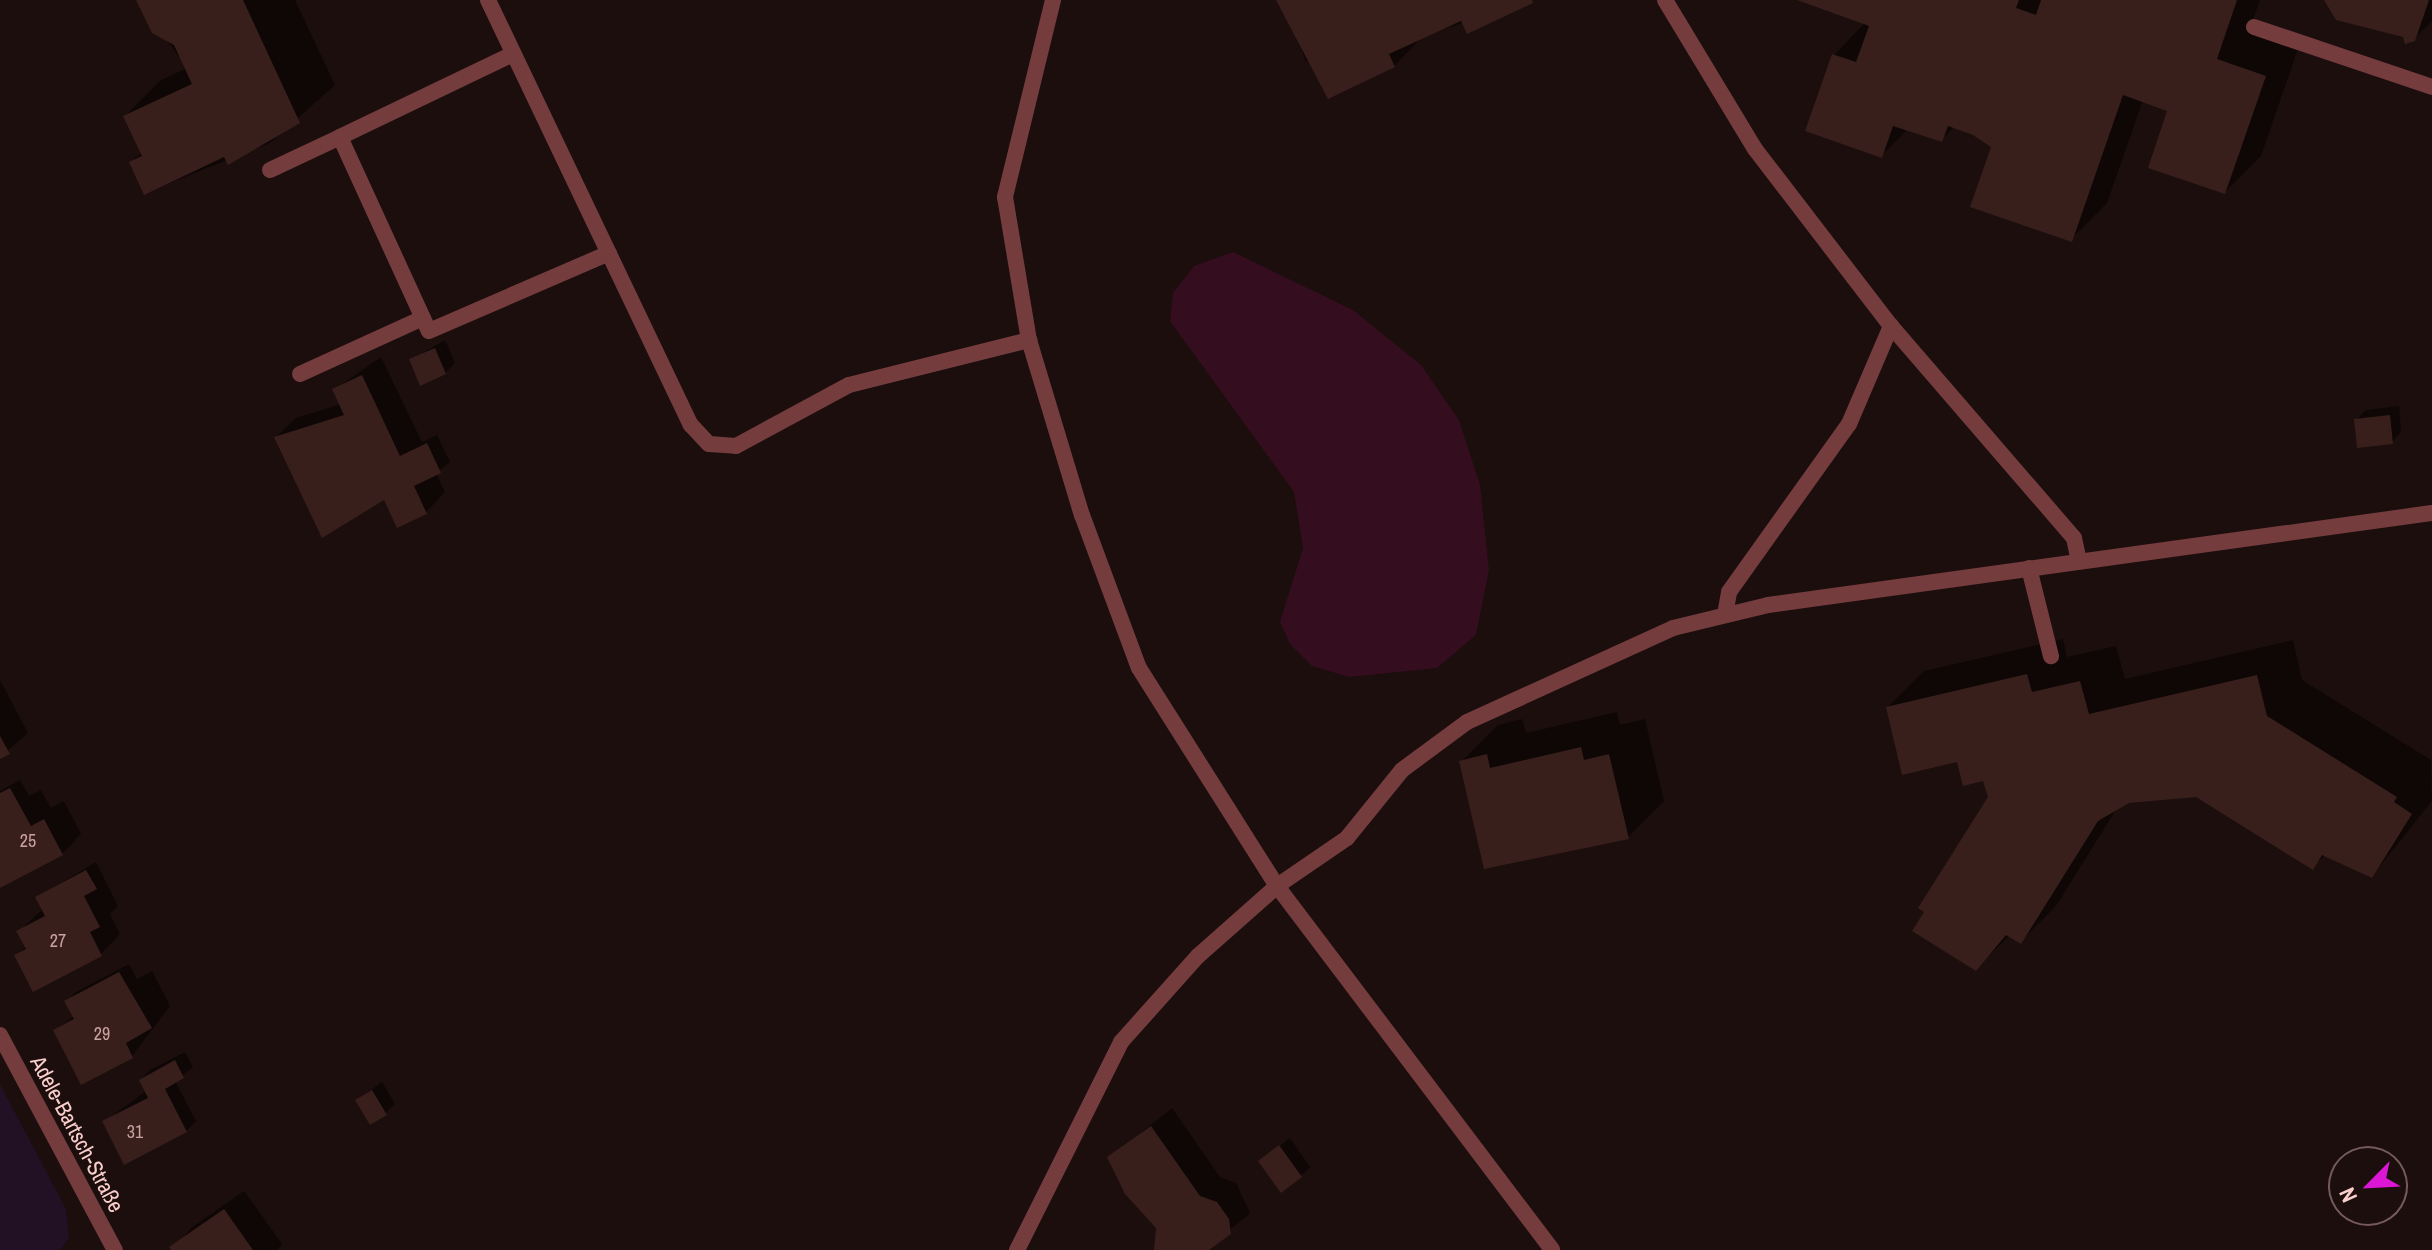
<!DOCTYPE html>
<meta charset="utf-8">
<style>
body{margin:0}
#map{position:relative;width:2432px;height:1250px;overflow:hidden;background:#1b0e0d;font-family:"Archivo Narrow",sans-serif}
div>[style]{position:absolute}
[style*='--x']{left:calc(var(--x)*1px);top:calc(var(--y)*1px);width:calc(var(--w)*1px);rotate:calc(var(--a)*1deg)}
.green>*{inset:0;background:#221024}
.water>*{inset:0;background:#340d1e}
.shadow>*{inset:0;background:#0007}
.building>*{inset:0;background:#391f1b}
.lane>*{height:16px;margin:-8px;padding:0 8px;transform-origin:8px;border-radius:8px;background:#753c3e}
.street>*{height:16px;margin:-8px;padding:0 8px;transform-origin:8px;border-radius:8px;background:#753c3e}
span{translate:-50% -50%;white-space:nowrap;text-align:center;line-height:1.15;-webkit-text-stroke:7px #1b0e0d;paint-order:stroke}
.number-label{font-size:18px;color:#caa2a0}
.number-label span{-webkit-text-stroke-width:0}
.street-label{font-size:22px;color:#facecc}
.north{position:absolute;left:2328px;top:1146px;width:80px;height:80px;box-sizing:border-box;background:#1b0e0d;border:2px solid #745b59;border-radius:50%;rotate:246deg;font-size:22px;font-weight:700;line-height:32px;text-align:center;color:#facecc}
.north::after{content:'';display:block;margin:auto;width:28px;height:36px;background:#db17d5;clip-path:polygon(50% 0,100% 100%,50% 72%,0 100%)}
</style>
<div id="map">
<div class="green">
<div style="clip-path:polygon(0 1084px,66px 1209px,69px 1238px,60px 1250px,0 1250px)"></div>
</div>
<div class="water">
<div style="clip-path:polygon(1233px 252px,1353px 310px,1421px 365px,1459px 420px,1480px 485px,1489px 570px,1476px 635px,1437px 668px,1349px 677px,1312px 666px,1290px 644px,1280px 622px,1303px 548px,1294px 492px,1170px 321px,1173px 293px,1194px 266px)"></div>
</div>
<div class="shadow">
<div style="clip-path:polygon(138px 0,295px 0,335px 85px,270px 143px,145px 193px,131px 162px,142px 152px,125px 116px,161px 80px,187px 68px)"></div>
<div style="clip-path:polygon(1281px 0,1533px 0,1423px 36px,1394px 66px,1306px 61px)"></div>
<div style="clip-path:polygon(1802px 0,2260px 0,2252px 23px,2301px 40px,2261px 156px,2225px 192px,2170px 110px,2143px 100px,2107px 203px,2071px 239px,1993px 146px,1974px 133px,1955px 126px,1941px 140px,1908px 129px,1882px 155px,1834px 55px,1866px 22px)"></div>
<div style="clip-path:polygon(2328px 0,2432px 0,2432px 21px,2414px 39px)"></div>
<div style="clip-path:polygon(445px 340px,455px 363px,445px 373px,412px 359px)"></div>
<div style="clip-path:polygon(381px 357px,422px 442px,437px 435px,450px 462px,436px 473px,445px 492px,426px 512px,276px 437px,296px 418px,341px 404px,334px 390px)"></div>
<div style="clip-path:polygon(2399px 406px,2401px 432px,2392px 442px,2356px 420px,2366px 410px)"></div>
<div style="clip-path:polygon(2063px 639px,2067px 657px,2116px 646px,2125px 679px,2293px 640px,2302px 680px,2431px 760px,2432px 801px,2372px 876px,2326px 854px,2312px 867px,2197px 795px,2129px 801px,2117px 808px,2056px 906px,2020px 942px,2010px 935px,1976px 968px,1990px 797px,1985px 779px,1888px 707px,1924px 671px)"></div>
<div style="clip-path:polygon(0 680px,28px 733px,0 757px)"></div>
<div style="clip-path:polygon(1617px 712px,1620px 725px,1645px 719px,1664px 801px,1628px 837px,1462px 761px,1498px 725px,1522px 719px,1526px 733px)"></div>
<div style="clip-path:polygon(20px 780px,29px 796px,41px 790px,51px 808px,64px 801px,81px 834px,62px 854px,0 886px,0 791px)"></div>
<div style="clip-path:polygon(96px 862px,118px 906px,110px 914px,120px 934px,101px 954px,16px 956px,26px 946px,19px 931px,43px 909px,37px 897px)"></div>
<div style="clip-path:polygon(129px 964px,137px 979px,152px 971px,170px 1006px,132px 1056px,55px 1031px,74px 1016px,67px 1001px,76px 992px)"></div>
<div style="clip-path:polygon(185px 1052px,193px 1067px,175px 1081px,196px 1121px,186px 1131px,104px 1122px,146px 1091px,141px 1080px,150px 1070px)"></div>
<div style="clip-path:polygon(382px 1082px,395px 1104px,386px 1113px,358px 1100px)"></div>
<div style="clip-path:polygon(1172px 1108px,1220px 1177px,1236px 1183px,1250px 1213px,1206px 1250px,1156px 1250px,1158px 1227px,1109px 1158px)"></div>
<div style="clip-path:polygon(1290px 1138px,1310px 1167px,1301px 1176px,1261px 1161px)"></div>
<div style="clip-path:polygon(244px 1191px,282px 1244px,277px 1250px,174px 1250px,191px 1228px)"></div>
</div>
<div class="building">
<div style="clip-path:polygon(136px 0,243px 0,300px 123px,228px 165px,224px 157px,144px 195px,129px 162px,142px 156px,123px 116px,192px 84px,174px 45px,152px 33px)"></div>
<div style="clip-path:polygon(1276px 0,1532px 0,1533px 3px,1467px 34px,1461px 21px,1389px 54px,1395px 67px,1328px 99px)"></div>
<div style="clip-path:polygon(1797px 0,2019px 0,2016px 8px,2036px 15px,2041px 0,2237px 0,2217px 59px,2266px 76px,2225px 194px,2148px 168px,2167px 111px,2123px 95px,2072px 242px,1970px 207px,1991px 147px,1973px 135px,1948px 126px,1942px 142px,1893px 126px,1882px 158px,1805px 131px,1832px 54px,1856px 62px,1869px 26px)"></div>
<div style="clip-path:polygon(2324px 0,2429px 0,2415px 41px,2405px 44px,2403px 37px,2336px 20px)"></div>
<div style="clip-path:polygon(435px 348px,446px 374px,420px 386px,409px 359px)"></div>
<div style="clip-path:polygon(362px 375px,400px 456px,427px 443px,441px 473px,414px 486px,427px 514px,397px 528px,384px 500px,322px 538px,274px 437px,344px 415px,332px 389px)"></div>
<div style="clip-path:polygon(2390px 415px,2393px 444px,2357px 448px,2354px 419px)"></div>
<div style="clip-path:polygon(2027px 674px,2032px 692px,2080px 681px,2089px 714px,2257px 675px,2267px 716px,2397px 797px,2394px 802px,2412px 814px,2372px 878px,2322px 855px,2313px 870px,2196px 797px,2129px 803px,2098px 821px,2021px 944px,2006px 935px,1976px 971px,1912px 931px,1924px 912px,1918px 908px,1988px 797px,1983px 781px,1963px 786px,1957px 762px,1902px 775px,1886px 707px)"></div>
<div style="clip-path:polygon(0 736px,10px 754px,0 759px)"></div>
<div style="clip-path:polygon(1581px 747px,1584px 760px,1609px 754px,1629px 839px,1484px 869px,1459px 761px,1487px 754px,1490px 768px)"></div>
<div style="clip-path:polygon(10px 788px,31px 826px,44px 819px,63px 855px,0 888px,0 793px)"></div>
<div style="clip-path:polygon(86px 870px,97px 889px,84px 896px,100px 927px,90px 932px,102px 956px,33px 992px,14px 955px,26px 949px,16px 931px,45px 916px,35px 897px)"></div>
<div style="clip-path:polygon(119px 972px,152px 1028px,126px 1043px,133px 1058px,81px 1085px,53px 1030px,74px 1019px,64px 1001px)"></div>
<div style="clip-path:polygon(175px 1060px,184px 1078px,165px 1089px,187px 1132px,124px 1165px,102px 1121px,148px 1098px,139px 1080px)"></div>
<div style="clip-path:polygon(372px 1090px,387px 1115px,370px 1125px,355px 1100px)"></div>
<div style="clip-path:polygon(1151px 1126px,1200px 1196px,1217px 1202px,1229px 1219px,1231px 1234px,1209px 1250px,1154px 1250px,1156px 1228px,1125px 1194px,1107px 1157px)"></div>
<div style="clip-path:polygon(1279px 1145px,1302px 1177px,1281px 1193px,1258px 1161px)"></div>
<div style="clip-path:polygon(224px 1209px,253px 1250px,171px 1250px,169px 1247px)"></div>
</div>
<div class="lane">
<div style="--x:488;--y:0;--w:471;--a:64.5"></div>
<div style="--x:691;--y:425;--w:26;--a:47"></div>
<div style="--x:709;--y:444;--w:27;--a:4"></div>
<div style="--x:736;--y:446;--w:128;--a:-28.4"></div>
<div style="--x:849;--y:385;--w:186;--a:-14"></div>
<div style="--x:1053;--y:0;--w:203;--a:103.7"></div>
<div style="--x:1005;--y:197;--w:145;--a:80.5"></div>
<div style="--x:1029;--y:340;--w:183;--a:73.2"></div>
<div style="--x:1082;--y:515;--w:163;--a:69.6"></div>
<div style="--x:1139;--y:668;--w:258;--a:57.7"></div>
<div style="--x:1277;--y:886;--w:456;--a:52.9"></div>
<div style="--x:1665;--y:0;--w:174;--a:58.9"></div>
<div style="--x:1755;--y:149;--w:223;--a:52.5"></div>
<div style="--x:1891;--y:326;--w:280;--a:49.2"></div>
<div style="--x:2074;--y:538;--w:24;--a:78"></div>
<div style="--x:2254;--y:27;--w:188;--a:18.6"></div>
<div style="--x:513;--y:54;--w:192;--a:154.4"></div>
<div style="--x:340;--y:137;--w:213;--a:65.4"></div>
<div style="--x:429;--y:331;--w:196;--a:-23.4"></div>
<div style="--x:270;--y:170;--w:77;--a:-25.2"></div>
<div style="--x:300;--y:374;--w:135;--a:-24.5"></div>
<div style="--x:2029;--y:568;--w:91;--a:76"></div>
<div style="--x:1725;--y:615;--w:23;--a:-80"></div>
<div style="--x:1729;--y:592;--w:206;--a:-54.5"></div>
<div style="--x:1849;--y:424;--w:107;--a:-66.8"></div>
<div style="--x:1017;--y:1250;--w:233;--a:-63.4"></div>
<div style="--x:1121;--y:1042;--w:115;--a:-48.2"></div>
<div style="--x:1198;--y:956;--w:106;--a:-41.5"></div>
<div style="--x:1277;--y:886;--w:85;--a:-34.4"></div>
<div style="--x:1347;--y:838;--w:87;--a:-51"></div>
<div style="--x:1402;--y:770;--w:81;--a:-36.4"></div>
<div style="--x:1467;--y:722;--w:226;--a:-24.5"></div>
<div style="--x:1673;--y:628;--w:98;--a:-13.6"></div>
<div style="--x:1768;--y:605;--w:670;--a:-7.89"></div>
</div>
<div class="street">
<div style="--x:0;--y:1035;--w:244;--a:61.9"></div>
</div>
<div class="number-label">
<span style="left:28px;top:841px">25</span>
<span style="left:58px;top:941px">27</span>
<span style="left:102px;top:1034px">29</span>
<span style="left:135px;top:1132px">31</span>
</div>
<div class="street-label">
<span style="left:77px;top:1134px;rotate:62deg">Adele-Bartsch-Straße</span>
</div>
<div class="north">N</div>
</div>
